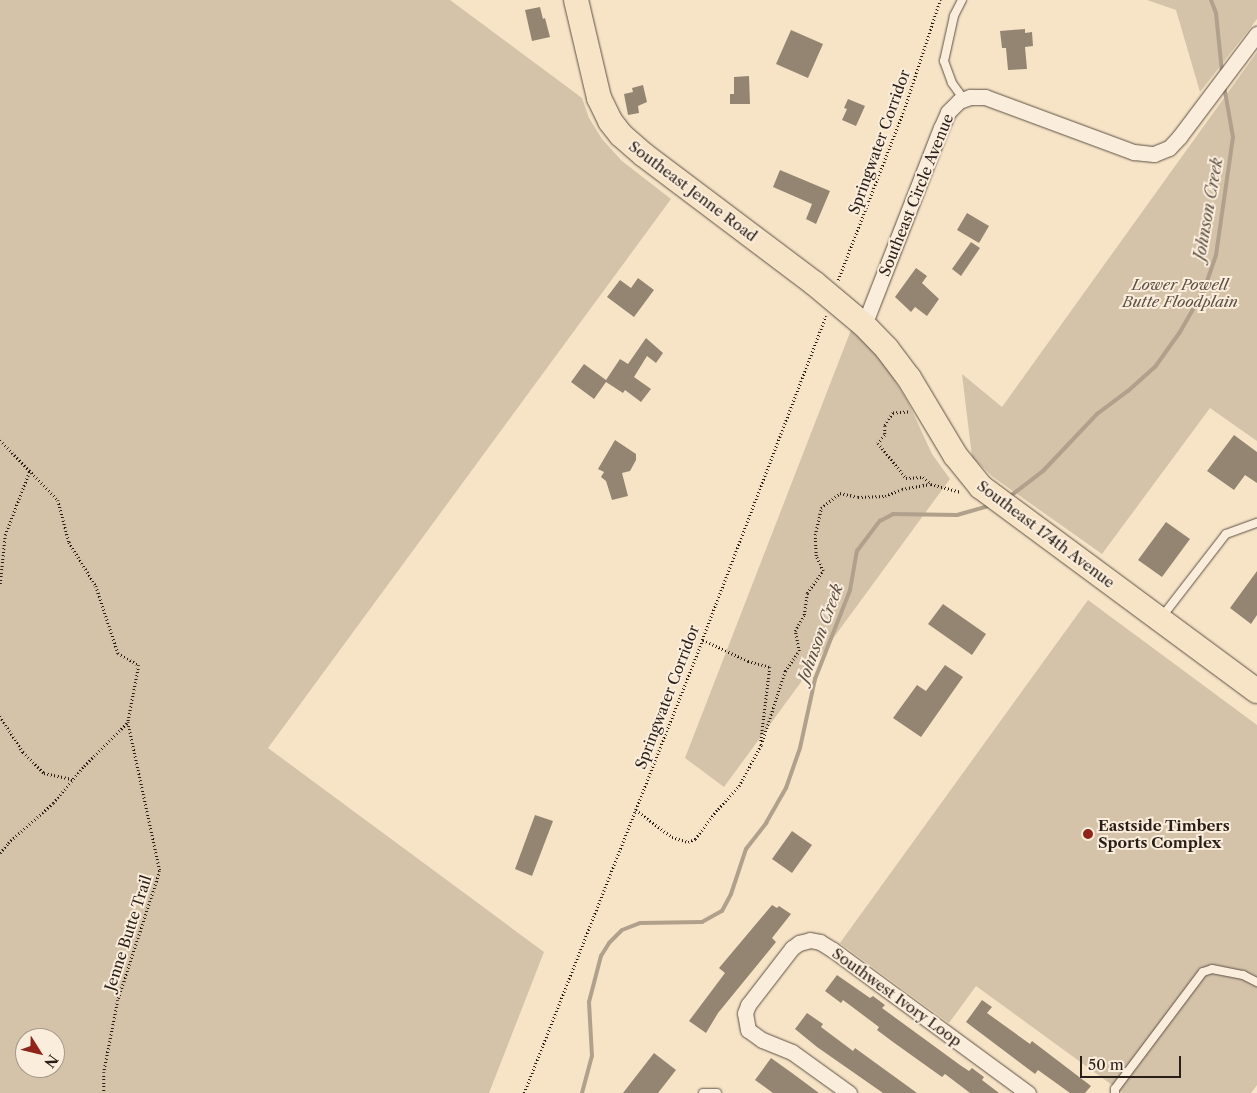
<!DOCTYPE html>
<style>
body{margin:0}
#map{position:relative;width:1257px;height:1093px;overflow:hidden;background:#f7e4c7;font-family:"Libre Caslon Text",serif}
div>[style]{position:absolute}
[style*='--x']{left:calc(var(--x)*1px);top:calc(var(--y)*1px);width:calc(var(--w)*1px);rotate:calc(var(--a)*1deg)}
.green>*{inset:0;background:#d4c2a9}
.stream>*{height:4px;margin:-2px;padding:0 2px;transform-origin:2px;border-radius:2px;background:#b1a18c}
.building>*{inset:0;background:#948573}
.path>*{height:2.5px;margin-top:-1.25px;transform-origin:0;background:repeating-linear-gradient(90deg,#291e18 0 1px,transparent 0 3.5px)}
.roads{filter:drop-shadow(0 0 1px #5c5044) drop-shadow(0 0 1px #5c5044)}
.service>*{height:8px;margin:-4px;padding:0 4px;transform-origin:4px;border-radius:4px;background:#faeddb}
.minor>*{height:15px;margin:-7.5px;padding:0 7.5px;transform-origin:7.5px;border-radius:7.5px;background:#faeddb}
.primary>*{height:24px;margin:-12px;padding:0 12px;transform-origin:12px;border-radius:12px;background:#f7e4c7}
.dots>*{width:14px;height:14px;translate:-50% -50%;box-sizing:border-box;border:2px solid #faeddb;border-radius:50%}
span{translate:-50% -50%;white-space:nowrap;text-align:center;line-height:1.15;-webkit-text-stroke:4px #faeddb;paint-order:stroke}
.street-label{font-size:15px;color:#291e18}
.park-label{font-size:15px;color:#5c4f44;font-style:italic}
.poi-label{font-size:15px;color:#291e18;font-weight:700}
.left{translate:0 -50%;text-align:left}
.water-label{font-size:16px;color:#5f5246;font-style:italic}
.north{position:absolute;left:15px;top:1028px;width:50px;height:50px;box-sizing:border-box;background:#faeddb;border:1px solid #a69a8d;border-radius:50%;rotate:126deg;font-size:14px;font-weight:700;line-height:20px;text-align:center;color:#291e18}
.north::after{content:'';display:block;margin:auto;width:18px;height:22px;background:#8f2418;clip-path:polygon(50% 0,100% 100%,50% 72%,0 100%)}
.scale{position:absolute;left:1080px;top:1056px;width:101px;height:22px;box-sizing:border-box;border:2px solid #291e18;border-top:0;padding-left:6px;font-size:15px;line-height:18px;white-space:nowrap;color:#291e18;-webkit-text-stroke:4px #faeddb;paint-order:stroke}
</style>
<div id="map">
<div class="green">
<div style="clip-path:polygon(evenodd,0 0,450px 0,582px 98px,589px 118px,602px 139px,622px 161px,671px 199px,268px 748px,544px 952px,489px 1093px,0 1093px,0 0,25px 1038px,55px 1038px,55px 1068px,25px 1068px,25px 1038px)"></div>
<div style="clip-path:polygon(1147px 0,1257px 0,1257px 19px,1200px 92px,1176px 10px)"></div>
<div style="clip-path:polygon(1257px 52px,1257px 441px,1210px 408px,1102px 554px,993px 477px,972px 457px,962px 374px,1002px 407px)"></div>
<div style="clip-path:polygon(851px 330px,873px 351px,891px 374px,909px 404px,932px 454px,950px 479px,724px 787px,685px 758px)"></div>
<div style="clip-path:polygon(1088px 600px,1257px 725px,1257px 1085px,1251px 1093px,1123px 1093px,976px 986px,949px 1023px,840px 943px)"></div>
</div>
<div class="stream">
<div style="--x:1211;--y:0;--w:14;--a:69"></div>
<div style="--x:1216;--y:13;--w:59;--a:84.2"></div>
<div style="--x:1009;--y:497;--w:43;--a:-37.4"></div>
<div style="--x:1043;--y:471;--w:79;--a:-46.5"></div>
<div style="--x:1097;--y:414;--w:39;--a:-37"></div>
<div style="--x:1128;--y:391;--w:36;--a:-42"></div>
<div style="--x:1155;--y:367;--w:43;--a:-54.5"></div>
<div style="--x:1180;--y:332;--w:48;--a:-60.3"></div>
<div style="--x:1204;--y:290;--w:37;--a:-71"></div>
<div style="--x:1216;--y:255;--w:119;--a:-81.8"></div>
<div style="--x:1233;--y:137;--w:52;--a:-100"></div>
<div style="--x:582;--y:1093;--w:38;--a:-75"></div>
<div style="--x:592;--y:1056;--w:54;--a:-93.2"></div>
<div style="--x:589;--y:1002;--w:48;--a:-75.4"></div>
<div style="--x:601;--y:956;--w:15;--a:-58"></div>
<div style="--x:609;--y:943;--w:18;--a:-45"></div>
<div style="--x:622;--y:930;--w:19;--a:-21"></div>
<div style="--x:640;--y:923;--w:62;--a:-0.9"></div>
<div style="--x:702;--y:922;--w:23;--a:-29"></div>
<div style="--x:722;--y:911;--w:19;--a:-62"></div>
<div style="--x:731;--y:894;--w:47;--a:-71.6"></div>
<div style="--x:746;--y:849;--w:33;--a:-52"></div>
<div style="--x:766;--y:823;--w:40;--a:-60.3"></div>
<div style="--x:786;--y:788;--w:42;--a:-70.7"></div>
<div style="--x:800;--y:748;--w:71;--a:-77.7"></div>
<div style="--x:815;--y:679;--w:96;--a:-68.5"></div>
<div style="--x:850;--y:590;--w:40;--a:-80"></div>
<div style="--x:857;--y:551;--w:38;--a:-53"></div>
<div style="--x:880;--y:521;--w:15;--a:-28"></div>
<div style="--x:893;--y:514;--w:64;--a:0.9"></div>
<div style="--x:957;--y:515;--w:35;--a:-16"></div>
</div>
<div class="building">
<div style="clip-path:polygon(540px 7px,543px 19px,545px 18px,550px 37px,532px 41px,525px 10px)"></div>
<div style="clip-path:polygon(1025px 29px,1025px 33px,1032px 32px,1033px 46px,1025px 47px,1027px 69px,1008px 70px,1006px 48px,1002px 48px,1000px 31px)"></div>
<div style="clip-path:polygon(791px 30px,823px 44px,808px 78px,776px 64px)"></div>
<div style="clip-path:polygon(749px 76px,750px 104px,730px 104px,730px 94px,734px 94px,734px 77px)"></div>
<div style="clip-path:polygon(643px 85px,647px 102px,638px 106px,639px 113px,628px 115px,624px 94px,633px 92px,632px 88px)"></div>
<div style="clip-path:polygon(848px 99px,865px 106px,856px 126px,842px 120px,847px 109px,844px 108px)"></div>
<div style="clip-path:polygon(780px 170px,830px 191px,816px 224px,806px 219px,812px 204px,773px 187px)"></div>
<div style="clip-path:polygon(967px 213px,989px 226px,979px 243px,957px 230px)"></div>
<div style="clip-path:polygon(971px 242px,980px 248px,961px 276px,952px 269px)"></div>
<div style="clip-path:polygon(916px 268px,927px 276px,922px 283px,939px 299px,927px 316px,915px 307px,911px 312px,895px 297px)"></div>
<div style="clip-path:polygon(638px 278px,654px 290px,634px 317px,607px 297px,620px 280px,631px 288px)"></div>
<div style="clip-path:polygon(646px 338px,663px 353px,656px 363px,647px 356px,634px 377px,651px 389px,641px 402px,625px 390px,623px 393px,606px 382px,594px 399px,571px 382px,584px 364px,606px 380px,620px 359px,628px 364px)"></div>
<div style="clip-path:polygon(1234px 435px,1257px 452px,1257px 483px,1245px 475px,1234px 490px,1207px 471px)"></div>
<div style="clip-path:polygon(615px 440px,636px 454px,636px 460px,630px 471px,622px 473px,628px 496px,612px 500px,606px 481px,601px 477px,604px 472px,598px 469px)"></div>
<div style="clip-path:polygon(1166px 522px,1190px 539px,1162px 577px,1138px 560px)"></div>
<div style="clip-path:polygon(1257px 571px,1257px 615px,1251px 624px,1230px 608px)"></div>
<div style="clip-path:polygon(943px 604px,986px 634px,972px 655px,928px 624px)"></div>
<div style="clip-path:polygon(945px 665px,963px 677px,921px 737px,893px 718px,917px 685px,926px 691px)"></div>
<div style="clip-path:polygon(535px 815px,553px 821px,532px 876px,515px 869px)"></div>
<div style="clip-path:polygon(792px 831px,812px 845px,792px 873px,772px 859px)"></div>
<div style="clip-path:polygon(772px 905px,777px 908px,779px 906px,791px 914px,772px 938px,776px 942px,718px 1013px,706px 1033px,689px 1021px,725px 973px,719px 968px)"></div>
<div style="clip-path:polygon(837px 975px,870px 998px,873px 996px,885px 1005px,882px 1008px,960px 1065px,969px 1071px,972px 1068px,984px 1077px,982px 1080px,999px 1093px,970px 1093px,945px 1074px,942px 1077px,893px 1042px,877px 1030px,879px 1027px,843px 1000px,841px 1003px,825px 991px)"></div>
<div style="clip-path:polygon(982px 1000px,992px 1007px,987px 1013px,1030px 1044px,1032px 1041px,1091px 1086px,1085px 1093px,1070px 1093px,1038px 1070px,1035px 1074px,966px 1022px)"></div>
<div style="clip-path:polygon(807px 1013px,823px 1024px,821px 1027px,853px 1051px,855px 1048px,917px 1093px,883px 1093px,817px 1047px,795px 1029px)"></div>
<div style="clip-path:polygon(654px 1053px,676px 1070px,658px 1093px,623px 1093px)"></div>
<div style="clip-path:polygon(771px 1058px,792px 1073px,819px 1093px,773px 1093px,755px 1080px)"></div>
</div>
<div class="path">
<div style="--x:838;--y:280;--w:182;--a:-68.8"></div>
<div style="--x:904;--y:110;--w:116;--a:-71.9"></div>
<div style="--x:908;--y:412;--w:15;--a:176"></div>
<div style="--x:893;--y:413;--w:15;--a:122"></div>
<div style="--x:885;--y:426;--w:9;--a:90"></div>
<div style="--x:885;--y:435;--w:11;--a:131"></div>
<div style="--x:878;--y:443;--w:45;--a:51.3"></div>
<div style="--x:906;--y:478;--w:17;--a:-3"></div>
<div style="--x:923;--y:477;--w:9;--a:41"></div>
<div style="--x:0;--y:440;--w:83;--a:46"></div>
<div style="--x:58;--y:500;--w:43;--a:75.3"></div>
<div style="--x:69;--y:542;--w:52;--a:58.5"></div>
<div style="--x:96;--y:586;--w:71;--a:71.8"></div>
<div style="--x:118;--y:653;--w:24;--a:30"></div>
<div style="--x:139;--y:665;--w:58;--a:100.9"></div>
<div style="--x:128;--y:722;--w:152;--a:77.9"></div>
<div style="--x:160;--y:871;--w:136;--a:108"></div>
<div style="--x:118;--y:1000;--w:73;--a:101"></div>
<div style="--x:104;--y:1072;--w:21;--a:90"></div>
<div style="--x:0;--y:584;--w:49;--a:-84.2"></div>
<div style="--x:5;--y:535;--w:70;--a:-69"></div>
<div style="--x:703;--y:640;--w:50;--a:25"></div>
<div style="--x:748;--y:661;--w:23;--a:15"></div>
<div style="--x:770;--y:667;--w:75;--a:96.9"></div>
<div style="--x:0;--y:716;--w:43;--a:57.4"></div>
<div style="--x:23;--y:752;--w:30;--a:45"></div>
<div style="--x:44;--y:773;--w:30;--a:12"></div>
<div style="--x:636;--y:810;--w:45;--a:36.9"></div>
<div style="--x:672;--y:837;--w:17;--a:17"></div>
<div style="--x:688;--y:842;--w:8;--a:-23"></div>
<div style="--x:695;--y:839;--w:38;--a:-53"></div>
<div style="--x:718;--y:809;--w:31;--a:-48"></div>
<div style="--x:739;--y:786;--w:47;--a:-61.8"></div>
<div style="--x:761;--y:745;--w:78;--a:-72"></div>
<div style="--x:785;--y:671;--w:24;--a:-55"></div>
<div style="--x:799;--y:651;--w:20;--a:-101"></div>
<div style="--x:795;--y:631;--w:18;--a:-61"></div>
<div style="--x:804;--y:615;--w:22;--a:-82"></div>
<div style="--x:807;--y:593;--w:27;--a:-54"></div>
<div style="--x:823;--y:571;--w:17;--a:-115"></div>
<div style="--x:816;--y:556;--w:21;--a:-93"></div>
<div style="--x:815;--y:535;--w:28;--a:-77"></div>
<div style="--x:821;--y:508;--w:24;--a:-38"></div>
<div style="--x:840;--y:493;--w:18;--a:13"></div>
<div style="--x:858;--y:497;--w:27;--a:-2"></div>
<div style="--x:885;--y:496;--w:18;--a:-22"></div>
<div style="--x:902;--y:489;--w:29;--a:-10"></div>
<div style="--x:931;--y:484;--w:31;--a:15"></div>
<div style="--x:0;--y:853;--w:13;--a:-51"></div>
<div style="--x:8;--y:843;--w:60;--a:-41.6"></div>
<div style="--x:53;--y:803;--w:48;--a:-50"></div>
<div style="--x:84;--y:766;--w:62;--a:-45"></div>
<div style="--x:524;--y:1093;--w:487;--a:-68.5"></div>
<div style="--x:702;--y:640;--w:347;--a:-69.1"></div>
</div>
<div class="roads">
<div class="service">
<div style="--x:962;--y:0;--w:18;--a:117"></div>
<div style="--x:954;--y:16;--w:46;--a:102.5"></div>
<div style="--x:944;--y:61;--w:23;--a:70"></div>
<div style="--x:952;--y:83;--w:19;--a:54"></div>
<div style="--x:1161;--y:618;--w:106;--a:-52.3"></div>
<div style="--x:1226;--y:534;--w:33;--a:-20"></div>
<div style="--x:703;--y:1093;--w:14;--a:0"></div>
<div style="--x:1115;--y:1093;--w:4;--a:-90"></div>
<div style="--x:1115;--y:1089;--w:146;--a:-53.1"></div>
<div style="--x:1203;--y:972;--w:9;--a:-18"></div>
<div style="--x:1212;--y:969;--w:32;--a:11"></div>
<div style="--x:1243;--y:975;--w:16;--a:27"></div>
</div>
<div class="minor">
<div style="--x:864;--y:325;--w:212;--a:-68.7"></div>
<div style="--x:941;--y:128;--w:17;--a:-66"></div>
<div style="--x:948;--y:112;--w:16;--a:-45"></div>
<div style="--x:959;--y:101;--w:12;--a:-20"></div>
<div style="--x:970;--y:97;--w:15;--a:0"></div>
<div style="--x:985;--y:97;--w:159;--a:20.3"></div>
<div style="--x:1134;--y:152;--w:20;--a:6"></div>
<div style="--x:1154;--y:154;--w:16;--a:-22"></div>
<div style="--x:1169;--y:148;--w:16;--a:-47"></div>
<div style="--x:1180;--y:136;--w:128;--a:-53"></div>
<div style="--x:849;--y:1093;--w:70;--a:-144.3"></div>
<div style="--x:792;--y:1052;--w:32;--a:-158"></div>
<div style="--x:762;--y:1040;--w:17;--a:-144"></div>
<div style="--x:748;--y:1030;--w:17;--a:-100"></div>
<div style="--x:745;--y:1013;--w:9;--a:-69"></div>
<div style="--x:748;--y:1005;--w:72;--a:-52.3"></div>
<div style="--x:792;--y:948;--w:9;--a:-36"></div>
<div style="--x:799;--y:943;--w:11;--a:-15"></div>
<div style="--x:810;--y:940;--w:10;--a:11"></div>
<div style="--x:820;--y:942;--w:15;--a:32"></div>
<div style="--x:833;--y:950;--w:242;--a:36.3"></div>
</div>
<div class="primary">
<div style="--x:576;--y:0;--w:101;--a:76.8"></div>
<div style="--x:599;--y:98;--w:25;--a:64"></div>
<div style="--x:610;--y:121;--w:18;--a:52"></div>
<div style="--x:621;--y:135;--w:30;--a:41"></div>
<div style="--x:644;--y:155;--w:213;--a:37"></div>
<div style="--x:814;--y:283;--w:65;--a:40"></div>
<div style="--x:864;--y:325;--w:33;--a:46"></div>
<div style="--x:887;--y:349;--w:36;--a:53"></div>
<div style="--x:909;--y:378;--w:90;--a:59.1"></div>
<div style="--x:955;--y:455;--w:41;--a:50.9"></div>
<div style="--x:981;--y:487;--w:343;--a:36.5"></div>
</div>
</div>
<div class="dots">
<div style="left:1088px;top:834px;background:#8f2418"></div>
</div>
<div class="street-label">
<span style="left:879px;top:142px;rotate:-70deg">Springwater Corridor</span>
<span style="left:693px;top:191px;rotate:37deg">Southeast Jenne Road</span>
<span style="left:916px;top:195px;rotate:-68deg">Southeast Circle Avenue</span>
<span style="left:1046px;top:534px;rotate:37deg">Southeast 174th Avenue</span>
<span style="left:667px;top:697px;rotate:-69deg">Springwater Corridor</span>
<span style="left:128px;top:933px;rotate:-72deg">Jenne Butte Trail</span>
<span style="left:897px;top:997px;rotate:36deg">Southwest Ivory Loop</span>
</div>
<div class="park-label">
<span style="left:1180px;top:293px">Lower Powell<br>Butte Floodplain</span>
</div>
<div class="poi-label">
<span class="left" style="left:1098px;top:834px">Eastside Timbers<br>Sports Complex</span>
</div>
<div class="water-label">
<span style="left:1208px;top:209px;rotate:-80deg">Johnson Creek</span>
<span style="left:820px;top:633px;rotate:-70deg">Johnson Creek</span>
</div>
<div class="north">N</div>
<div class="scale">50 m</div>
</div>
